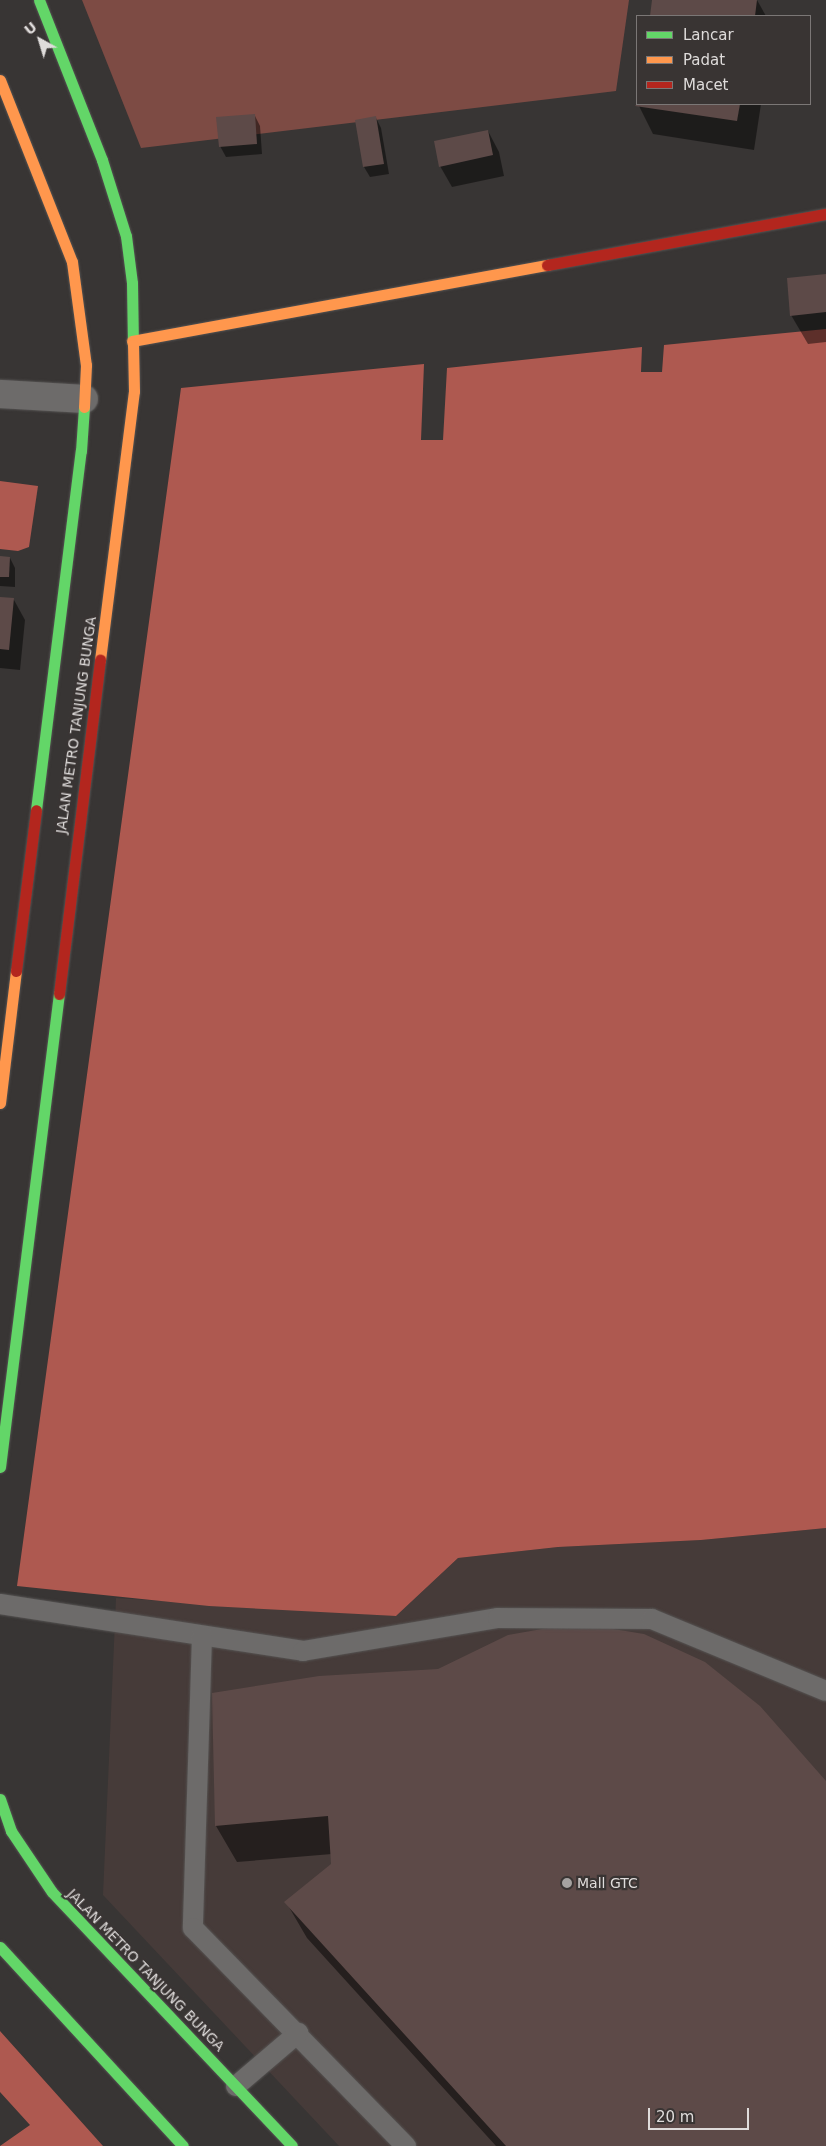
<!DOCTYPE html>
<style>
body{margin:0}
#map{position:relative;width:826px;height:2146px;overflow:hidden;background:#383534;font-family:"DejaVu Sans",sans-serif}
div>[style]{position:absolute}
[style*='--x']{left:calc(var(--x)*1px);top:calc(var(--y)*1px);width:calc(var(--w)*1px);rotate:calc(var(--a)*1deg)}
.built>*{inset:0;background:#463b39}
.green>*{inset:0;background:#7d4b44}
.water>*{inset:0;background:#ae5950}
.shadow>*{inset:0;background:#0007}
.building>*{inset:0;background:#5d4a48}
.roads{filter:drop-shadow(0 0 1px #555352) drop-shadow(0 0 1px #555352)}
.lane>*{height:20px;margin:-10px;padding:0 10px;transform-origin:10px;border-radius:10px;background:#6d6b6a}
.street>*{height:28px;margin:-14px;padding:0 14px;transform-origin:14px;border-radius:14px;background:#6d6b6a}
.fast>*{height:11px;margin:-5.5px;padding:0 5.5px;transform-origin:5.5px;border-radius:5.5px;background:#63d668}
.slow>*{height:11px;margin:-5.5px;padding:0 5.5px;transform-origin:5.5px;border-radius:5.5px;background:#ff974d}
.jam>*{height:11px;margin:-5.5px;padding:0 5.5px;transform-origin:5.5px;border-radius:5.5px;background:#b3261e}
.dots>*{width:14px;height:14px;translate:-50% -50%;box-sizing:border-box;border:2px solid #393433;border-radius:50%}
span{translate:-50% -50%;white-space:nowrap;text-align:center;line-height:1.15;-webkit-text-stroke:4.5px #393433;paint-order:stroke}
.street-label{font-size:14px;color:#dfdcdb}
.poi-label{font-size:14px;color:#dfdcdb}
.left{translate:0 -50%;text-align:left}
.legend{position:absolute;left:636px;top:15px;width:175px;height:90px;box-sizing:border-box;background:#393433;border:1px solid #7b7776;margin:0;padding:6px 9px;list-style:none;font-size:15px;color:#dfdcdb}
.legend li{display:flex;align-items:center;gap:10px;height:25px}
.legend b{width:25px;border:1px solid #7b7776}
.north{position:absolute;left:15px;top:15px;width:50px;height:50px;-webkit-text-stroke:4px #393433;paint-order:stroke;rotate:321deg;font-size:14px;font-weight:700;line-height:20px;text-align:center;color:#dfdcdb}
.north::after{content:'';display:block;margin:auto;width:18px;height:22px;background:#dfdcdb;clip-path:polygon(50% 0,100% 100%,50% 72%,0 100%)}
.scale{position:absolute;left:648px;top:2108px;width:101px;height:22px;box-sizing:border-box;border:2px solid #dfdcdb;border-top:0;padding-left:6px;font-size:15px;line-height:18px;white-space:nowrap;color:#dfdcdb;-webkit-text-stroke:4px #393433;paint-order:stroke}
</style>
<div id="map">
<div class="built">
<div style="clip-path:polygon(826px 1528px,826px 2146px,339px 2146px,103px 1895px,116px 1598px,396px 1616px,458px 1558px,558px 1547px,701px 1540px)"></div>
</div>
<div class="green">
<div style="clip-path:polygon(82px 0,629px 0,616px 91px,141px 148px)"></div>
</div>
<div class="water">
<div style="clip-path:polygon(826px 329px,826px 1528px,701px 1540px,558px 1547px,458px 1558px,396px 1616px,209px 1606px,17px 1586px,181px 388px,424px 364px,421px 440px,443px 440px,447px 368px,642px 347px,641px 372px,662px 372px,664px 345px)"></div>
<div style="clip-path:polygon(0 481px,38px 486px,29px 547px,18px 551px,0 549px)"></div>
<div style="clip-path:polygon(0 2031px,103px 2146px,0 2146px,30px 2125px,0 2092px)"></div>
</div>
<div class="shadow">
<div style="clip-path:polygon(653px 0,757px 0,766px 16px,651px 16px)"></div>
<div style="clip-path:polygon(637px 102px,761px 104px,754px 150px,653px 134px)"></div>
<div style="clip-path:polygon(255px 116px,260px 126px,262px 154px,226px 157px,220px 146px)"></div>
<div style="clip-path:polygon(376px 118px,381px 128px,389px 174px,370px 177px,364px 167px,356px 121px)"></div>
<div style="clip-path:polygon(488px 131px,499px 152px,504px 176px,452px 187px,440px 166px)"></div>
<div style="clip-path:polygon(826px 276px,826px 342px,808px 344px,791px 315px)"></div>
<div style="clip-path:polygon(0 558px,10px 558px,15px 568px,15px 587px,0 586px)"></div>
<div style="clip-path:polygon(0 598px,14px 600px,25px 620px,20px 670px,0 668px)"></div>
<div style="clip-path:polygon(214px 1694px,826px 1783px,826px 2146px,496px 2146px,307px 1938px,286px 1902px,333px 1864px,332px 1854px,237px 1862px,216px 1826px)"></div>
</div>
<div class="building">
<div style="clip-path:polygon(652px 0,757px 0,755px 16px,650px 16px)"></div>
<div style="clip-path:polygon(637px 104px,740px 104px,737px 121px,635px 106px)"></div>
<div style="clip-path:polygon(255px 114px,257px 144px,219px 147px,216px 117px)"></div>
<div style="clip-path:polygon(376px 116px,384px 164px,363px 167px,355px 120px)"></div>
<div style="clip-path:polygon(488px 130px,493px 155px,439px 167px,434px 141px)"></div>
<div style="clip-path:polygon(826px 274px,826px 312px,790px 316px,787px 278px)"></div>
<div style="clip-path:polygon(0 556px,10px 557px,9px 577px,0 577px)"></div>
<div style="clip-path:polygon(0 597px,14px 598px,9px 650px,0 649px)"></div>
<div style="clip-path:polygon(576px 1623px,644px 1634px,705px 1662px,760px 1706px,826px 1781px,826px 2146px,506px 2146px,284px 1902px,331px 1864px,328px 1816px,215px 1826px,212px 1693px,319px 1676px,438px 1669px,508px 1635px)"></div>
</div>
<div class="roads">
<div class="lane">
<div style="--x:0;--y:1604;--w:307;--a:8.8"></div>
<div style="--x:303;--y:1651;--w:198;--a:-9.6"></div>
<div style="--x:498;--y:1618;--w:154;--a:0.4"></div>
<div style="--x:652;--y:1619;--w:188;--a:22.5"></div>
<div style="--x:202;--y:1636;--w:292;--a:91.8"></div>
<div style="--x:193;--y:1928;--w:305;--a:45.7"></div>
<div style="--x:236;--y:2086;--w:82;--a:-40.5"></div>
</div>
<div class="street">
<div style="--x:0;--y:394;--w:84;--a:3.4"></div>
</div>
<div class="fast">
<div style="--x:39;--y:0;--w:172;--a:68.5"></div>
<div style="--x:102;--y:160;--w:80;--a:72.5"></div>
<div style="--x:126;--y:236;--w:47;--a:82.7"></div>
<div style="--x:132;--y:283;--w:62;--a:89.1"></div>
<div style="--x:36;--y:810;--w:362;--a:-82.9"></div>
<div style="--x:81;--y:451;--w:44;--a:-86.1"></div>
<div style="--x:0;--y:1467;--w:477;--a:-82.9"></div>
<div style="--x:0;--y:1799;--w:34;--a:71"></div>
<div style="--x:11;--y:1831;--w:73;--a:56.1"></div>
<div style="--x:52;--y:1892;--w:349;--a:46.6"></div>
<div style="--x:0;--y:1947;--w:270;--a:47.4"></div>
</div>
<div class="slow">
<div style="--x:0;--y:80;--w:196;--a:68.4"></div>
<div style="--x:72;--y:262;--w:104;--a:82.3"></div>
<div style="--x:86;--y:365;--w:42;--a:92.7"></div>
<div style="--x:132;--y:341;--w:422;--a:-10.4"></div>
<div style="--x:100;--y:660;--w:271;--a:-82.8"></div>
<div style="--x:134;--y:391;--w:46;--a:-91.2"></div>
<div style="--x:0;--y:1103;--w:133;--a:-83.1"></div>
</div>
<div class="jam">
<div style="--x:547;--y:265;--w:284;--a:-10.4"></div>
<div style="--x:16;--y:971;--w:162;--a:-82.9"></div>
<div style="--x:59;--y:994;--w:337;--a:-83"></div>
</div>
</div>
<div class="dots">
<div style="left:567px;top:1883px;background:#a5a2a1"></div>
</div>
<div class="street-label">
<span style="left:76px;top:725px;rotate:-82deg">JALAN METRO TANJUNG BUNGA</span>
<span style="left:146px;top:1970px;rotate:46deg">JALAN METRO TANJUNG BUNGA</span>
</div>
<div class="poi-label">
<span class="left" style="left:577px;top:1883px">Mall GTC</span>
</div>
<ul class="legend">
<li><b style="height:6px;background:#63d668"></b>Lancar</li>
<li><b style="height:6px;background:#ff974d"></b>Padat</li>
<li><b style="height:6px;background:#b3261e"></b>Macet</li>
</ul>
<div class="north">U</div>
<div class="scale">20 m</div>
</div>
